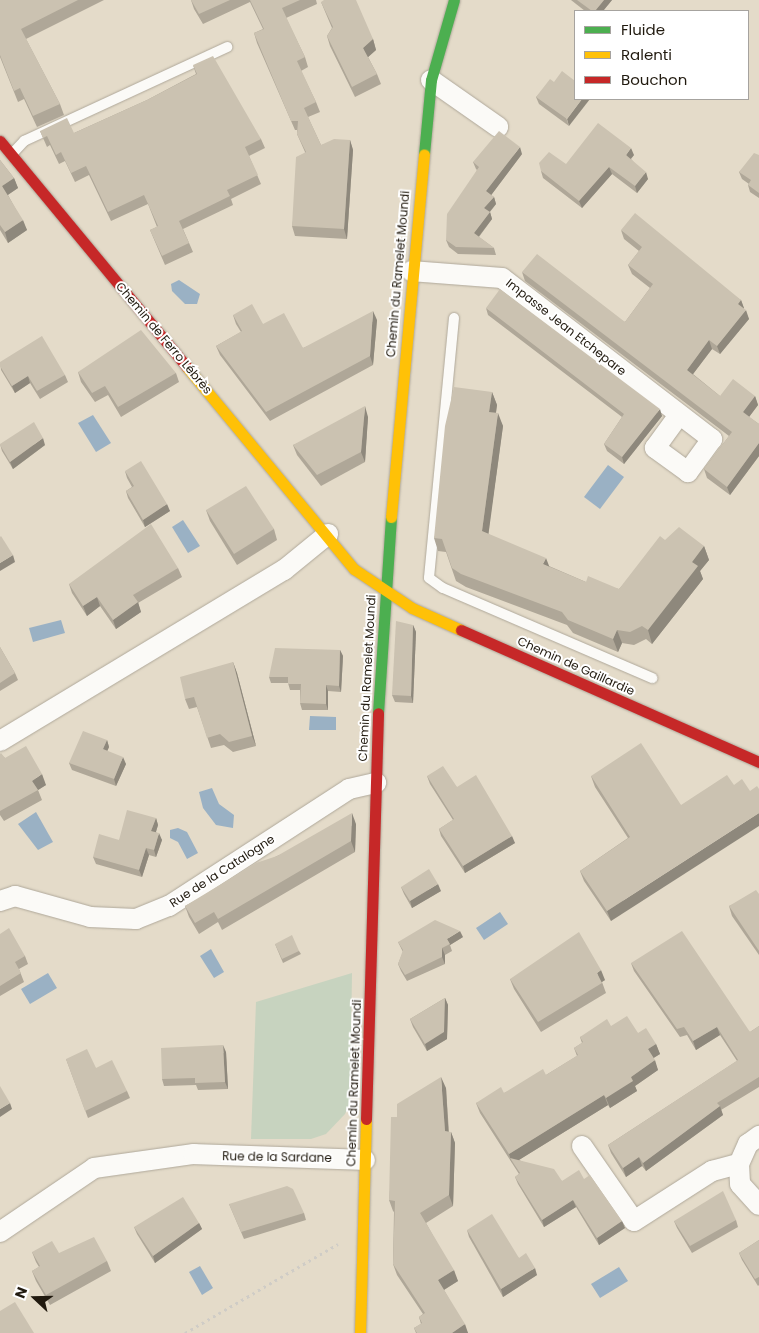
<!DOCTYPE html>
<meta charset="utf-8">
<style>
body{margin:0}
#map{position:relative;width:759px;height:1333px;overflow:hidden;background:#e4dbc9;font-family:Poppins,sans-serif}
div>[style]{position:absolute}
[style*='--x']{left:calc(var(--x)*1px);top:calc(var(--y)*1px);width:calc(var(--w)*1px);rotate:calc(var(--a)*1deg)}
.green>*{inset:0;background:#c7d3bf}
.water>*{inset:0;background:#9ab1c4}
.path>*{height:3px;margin-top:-1.5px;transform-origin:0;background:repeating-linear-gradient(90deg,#cfccc6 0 2.5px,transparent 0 6.5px)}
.roads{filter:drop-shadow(0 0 1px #afa89a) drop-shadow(0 0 1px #afa89a)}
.lane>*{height:10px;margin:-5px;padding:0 5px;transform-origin:5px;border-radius:5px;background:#fbfaf7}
.street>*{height:20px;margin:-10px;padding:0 10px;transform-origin:10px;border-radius:10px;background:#fbfaf7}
.fast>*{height:11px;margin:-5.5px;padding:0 5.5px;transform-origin:5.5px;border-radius:5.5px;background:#4caf50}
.slow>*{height:11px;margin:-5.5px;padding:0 5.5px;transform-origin:5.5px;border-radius:5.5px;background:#ffc107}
.jam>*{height:11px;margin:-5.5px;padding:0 5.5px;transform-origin:5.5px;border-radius:5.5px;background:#c62828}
.wall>*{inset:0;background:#afa798}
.shaded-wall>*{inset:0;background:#8e887c}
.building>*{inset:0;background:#cbc2b1}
span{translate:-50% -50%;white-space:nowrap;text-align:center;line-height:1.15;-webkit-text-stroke:4px #fff;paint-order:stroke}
.street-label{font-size:12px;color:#211a0f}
.legend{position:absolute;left:574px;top:10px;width:175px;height:90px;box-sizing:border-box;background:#fff;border:1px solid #a6a39f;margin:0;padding:6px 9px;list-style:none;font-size:15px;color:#211a0f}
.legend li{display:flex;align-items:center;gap:10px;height:25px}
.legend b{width:25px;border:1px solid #a6a39f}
.north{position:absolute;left:10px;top:1273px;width:50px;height:50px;-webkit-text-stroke:4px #fff;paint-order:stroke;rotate:291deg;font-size:14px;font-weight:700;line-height:20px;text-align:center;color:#211a0f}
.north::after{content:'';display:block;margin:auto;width:18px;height:22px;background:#211a0f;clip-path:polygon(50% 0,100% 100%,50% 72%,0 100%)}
</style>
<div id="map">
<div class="green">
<div style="clip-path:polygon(352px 973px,350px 1103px,345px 1114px,326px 1134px,311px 1139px,251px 1139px,256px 1002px)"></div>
</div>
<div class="water">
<div style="clip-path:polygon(179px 280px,200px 294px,197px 304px,185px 304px,172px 291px,171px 284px)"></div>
<div style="clip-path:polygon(93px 415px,111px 443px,96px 452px,78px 423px)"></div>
<div style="clip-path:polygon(608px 465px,624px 477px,600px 509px,584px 497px)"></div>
<div style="clip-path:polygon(183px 520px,200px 546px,188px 553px,172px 527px)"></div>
<div style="clip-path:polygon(61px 620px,65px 633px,33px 642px,29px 628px)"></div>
<div style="clip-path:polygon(310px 716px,336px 717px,336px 730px,309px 730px)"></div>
<div style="clip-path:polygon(212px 788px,219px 804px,234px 815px,233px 828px,216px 825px,203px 808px,199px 792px)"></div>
<div style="clip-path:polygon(36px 812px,53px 842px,38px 850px,18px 824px)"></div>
<div style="clip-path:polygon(178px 828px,187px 832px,198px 853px,187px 859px,178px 842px,170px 838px,170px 830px)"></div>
<div style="clip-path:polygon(500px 912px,508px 924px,484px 940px,476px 928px)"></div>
<div style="clip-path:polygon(211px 949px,224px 972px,214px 978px,200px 956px)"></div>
<div style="clip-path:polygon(48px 973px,57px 988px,30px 1004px,21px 989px)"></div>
<div style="clip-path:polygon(200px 1266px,213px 1288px,202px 1295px,189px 1272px)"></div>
<div style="clip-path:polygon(619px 1267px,628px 1281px,600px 1298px,591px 1284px)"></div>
</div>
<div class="path">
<div style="--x:185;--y:1333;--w:177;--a:-30.2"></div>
</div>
<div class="roads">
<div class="lane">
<div style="--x:12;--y:154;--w:18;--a:-47"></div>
<div style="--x:24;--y:141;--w:224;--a:-24.8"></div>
<div style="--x:454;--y:318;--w:261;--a:95.5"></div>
<div style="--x:429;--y:578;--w:17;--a:36"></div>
<div style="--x:443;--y:588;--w:228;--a:23.3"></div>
</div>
<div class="street">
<div style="--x:431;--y:80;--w:82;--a:35"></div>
<div style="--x:411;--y:271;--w:91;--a:4.4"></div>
<div style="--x:502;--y:278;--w:265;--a:37.5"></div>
<div style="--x:712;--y:439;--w:41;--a:126"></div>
<div style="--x:688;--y:472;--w:41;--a:-144"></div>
<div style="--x:655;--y:448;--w:41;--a:-54"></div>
<div style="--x:0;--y:741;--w:332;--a:-31.1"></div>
<div style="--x:284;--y:570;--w:57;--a:-39.3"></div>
<div style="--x:0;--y:901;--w:16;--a:-18"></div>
<div style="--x:15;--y:896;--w:78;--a:15.6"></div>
<div style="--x:90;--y:917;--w:46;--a:2.5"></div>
<div style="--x:136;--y:919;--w:35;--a:-22"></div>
<div style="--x:169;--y:906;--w:215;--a:-33"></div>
<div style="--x:349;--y:789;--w:28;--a:-13"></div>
<div style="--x:582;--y:1146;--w:91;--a:55.3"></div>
<div style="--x:634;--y:1221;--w:93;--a:-32.7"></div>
<div style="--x:712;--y:1171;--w:28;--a:-15"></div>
<div style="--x:739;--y:1164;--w:22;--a:-66"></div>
<div style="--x:748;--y:1144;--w:14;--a:-36"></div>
<div style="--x:739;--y:1164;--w:20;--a:87"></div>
<div style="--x:740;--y:1184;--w:28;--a:48"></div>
<div style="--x:0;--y:1232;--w:114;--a:-34.2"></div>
<div style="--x:94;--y:1168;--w:101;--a:-8"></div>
<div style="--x:194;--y:1154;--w:171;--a:2"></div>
</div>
<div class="fast">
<div style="--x:424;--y:154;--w:74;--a:-84.6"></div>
<div style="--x:431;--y:80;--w:83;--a:-74"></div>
<div style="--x:378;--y:713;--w:196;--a:-86.2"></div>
</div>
<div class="slow">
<div style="--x:186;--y:366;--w:264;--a:50.4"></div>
<div style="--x:354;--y:569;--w:70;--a:33.9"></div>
<div style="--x:412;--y:608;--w:54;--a:24.2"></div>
<div style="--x:391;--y:517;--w:364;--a:-84.8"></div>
<div style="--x:360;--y:1333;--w:214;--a:-88.4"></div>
</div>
<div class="jam">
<div style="--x:0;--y:141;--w:292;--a:50.4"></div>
<div style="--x:461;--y:630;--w:326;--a:23.9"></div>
<div style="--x:366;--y:1119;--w:406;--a:-88.3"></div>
</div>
</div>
<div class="wall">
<div style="clip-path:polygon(0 0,104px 0,26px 39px,60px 104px,64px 115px,37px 127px,24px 99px,18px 102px,0 57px)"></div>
<div style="clip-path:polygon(191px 0,316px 0,317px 4px,286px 18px,305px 57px,308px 67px,301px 71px,316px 102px,320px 112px,308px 117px,321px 145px,350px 140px,353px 150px,347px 239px,295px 236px,292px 226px,305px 152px,297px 134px,297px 130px,295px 130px,257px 43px,254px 33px,263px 29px,250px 2px,203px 24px,194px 9px)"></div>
<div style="clip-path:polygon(571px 0,612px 0,603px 11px,585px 11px)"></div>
<div style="clip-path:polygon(321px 2px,373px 39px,376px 50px,368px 57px,377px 74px,381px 84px,355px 97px,330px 46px,327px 36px,332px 28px)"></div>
<div style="clip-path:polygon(193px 65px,261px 139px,265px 148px,249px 156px,261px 184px,231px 199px,233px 205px,183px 229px,193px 252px,165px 265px,150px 230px,157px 227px,148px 204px,111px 221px,89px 175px,75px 182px,65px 161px,59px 164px,50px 145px,47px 147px,40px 131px,74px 133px,147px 100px,196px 74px)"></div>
<div style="clip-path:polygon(554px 82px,569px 126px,539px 104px,536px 97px)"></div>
<div style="clip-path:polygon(522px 154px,491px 195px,494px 197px,496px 204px,490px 212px,492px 219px,479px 237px,494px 248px,496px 255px,458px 254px,449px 247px,446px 240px,477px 170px,476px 169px,473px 162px)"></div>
<div style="clip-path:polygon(634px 155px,631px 159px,648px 179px,637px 193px,612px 174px,582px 208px,543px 178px,541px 171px)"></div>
<div style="clip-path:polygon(759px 155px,759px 198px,750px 192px,748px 185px,749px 184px,742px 179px,739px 172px)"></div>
<div style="clip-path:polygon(0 160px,14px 178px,18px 188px,8px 195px,27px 230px,8px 243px,0 230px)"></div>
<div style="clip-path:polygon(621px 230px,741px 300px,744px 309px,749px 319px,720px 354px,712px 349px,693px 374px,720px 396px,755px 396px,758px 405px,749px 417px,759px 424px,759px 456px,730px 495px,707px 478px,704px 469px,729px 436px,525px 281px,522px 272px,625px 322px,650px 288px,632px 274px,628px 265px,639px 251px,624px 239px)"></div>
<div style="clip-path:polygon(486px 308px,662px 416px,624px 464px,607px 451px,604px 444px,622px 417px,488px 315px)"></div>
<div style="clip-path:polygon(233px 315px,263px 324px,303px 348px,377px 320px,373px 365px,270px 421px,220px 355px,216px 346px,241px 332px,236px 324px)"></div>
<div style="clip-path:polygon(0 362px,65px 375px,68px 382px,40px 399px,30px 383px,15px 393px,1px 370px)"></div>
<div style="clip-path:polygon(78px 372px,176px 373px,179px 382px,121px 417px,108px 395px,95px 402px,81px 382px)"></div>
<div style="clip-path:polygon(492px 392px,497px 405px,496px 413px,503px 426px,488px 534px,549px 566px,586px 582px,619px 589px,665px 540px,704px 546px,709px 560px,700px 571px,703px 579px,652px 644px,646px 639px,634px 645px,622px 643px,618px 652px,573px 633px,567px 625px,466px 587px,456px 581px,446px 552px,438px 551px,434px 538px)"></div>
<div style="clip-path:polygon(368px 417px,365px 462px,321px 486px,297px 455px,293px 445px)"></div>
<div style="clip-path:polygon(0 444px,45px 445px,13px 469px,2px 451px)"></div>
<div style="clip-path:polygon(125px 471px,170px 511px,145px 527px,128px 498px,126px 491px,132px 487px,127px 478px)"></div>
<div style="clip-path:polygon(206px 510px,274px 529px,277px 540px,237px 565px,210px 521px)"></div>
<div style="clip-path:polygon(178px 568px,182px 577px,138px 603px,141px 612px,116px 629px,100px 606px,87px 616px,72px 593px,69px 584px)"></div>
<div style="clip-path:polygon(413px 625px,416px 632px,413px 703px,395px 702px,392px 695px)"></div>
<div style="clip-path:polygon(0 647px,15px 673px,18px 680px,0 691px)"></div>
<div style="clip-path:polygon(340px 650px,343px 656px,341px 692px,328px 691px,328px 710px,302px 710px,300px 703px,300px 690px,290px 690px,288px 683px,271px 683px,269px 677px)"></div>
<div style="clip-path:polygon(233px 662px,237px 673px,256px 746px,233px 752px,224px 745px,211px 748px,197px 707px,189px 709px,185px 699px)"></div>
<div style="clip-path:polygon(107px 740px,109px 747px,107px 751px,126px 764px,116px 786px,72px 770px,69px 763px)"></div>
<div style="clip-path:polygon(0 754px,5px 758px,46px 785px,38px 790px,42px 800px,4px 821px,0 815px)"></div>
<div style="clip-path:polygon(427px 776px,457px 787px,515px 843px,465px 873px,441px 836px,439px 829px,453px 820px,430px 784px)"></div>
<div style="clip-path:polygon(591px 776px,681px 805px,611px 921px,584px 881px,580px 871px,628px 838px,595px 787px)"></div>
<div style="clip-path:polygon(156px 818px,158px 825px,156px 832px,162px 840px,156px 857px,149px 855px,142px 877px,96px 864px,93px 857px,119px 840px)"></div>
<div style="clip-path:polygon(356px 824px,355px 852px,222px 930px,218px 922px,199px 934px,189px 917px,185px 906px,277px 856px)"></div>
<div style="clip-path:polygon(401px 887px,441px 891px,412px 908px,404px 894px)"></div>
<div style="clip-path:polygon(759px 894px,759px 955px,732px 916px,729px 906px)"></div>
<div style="clip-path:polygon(0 934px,25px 956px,28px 964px,19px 969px,24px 982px,0 996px)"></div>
<div style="clip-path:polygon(463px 937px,450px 945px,452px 951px,445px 955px,445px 964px,407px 981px,401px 971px,398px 964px,403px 952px,398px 942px)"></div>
<div style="clip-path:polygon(275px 944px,299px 951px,301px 954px,283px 963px)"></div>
<div style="clip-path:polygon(631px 963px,750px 1032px,759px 1026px,759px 1087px,721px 1110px,723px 1115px,646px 1171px,642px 1166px,626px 1177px,611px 1153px,608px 1145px,737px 1061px,720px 1035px,696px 1050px,687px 1035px,680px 1037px,634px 971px)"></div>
<div style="clip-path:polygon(510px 979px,605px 980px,602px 982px,606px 993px,541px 1032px,514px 989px)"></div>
<div style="clip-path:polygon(445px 998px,448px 1005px,447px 1039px,427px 1051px,413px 1027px,410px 1019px)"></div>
<div style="clip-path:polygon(611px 1026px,638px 1033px,656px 1044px,660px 1054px,653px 1058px,658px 1070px,635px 1086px,637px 1091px,610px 1108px,608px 1105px,519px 1160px,562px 1181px,584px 1179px,625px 1228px,599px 1245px,576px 1207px,544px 1227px,518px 1184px,515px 1177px,519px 1174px,480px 1113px,476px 1103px,504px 1093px,546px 1075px,577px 1056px,574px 1048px,582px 1043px,580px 1037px)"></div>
<div style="clip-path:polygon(226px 1052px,228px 1089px,198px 1090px,196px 1085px,164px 1086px,162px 1079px)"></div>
<div style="clip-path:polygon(66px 1059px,96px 1068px,127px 1091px,130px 1098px,88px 1118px)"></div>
<div style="clip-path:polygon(446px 1088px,449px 1132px,451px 1132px,455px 1143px,453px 1206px,426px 1223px,458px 1281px,444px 1290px,468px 1333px,416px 1333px,414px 1328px,421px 1324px,419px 1317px,423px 1314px,397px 1275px,393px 1264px,394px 1212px,393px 1211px,389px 1200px,397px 1117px)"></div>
<div style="clip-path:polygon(229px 1204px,304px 1213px,306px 1220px,244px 1239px)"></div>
<div style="clip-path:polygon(736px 1220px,738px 1227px,692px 1253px,677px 1228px,674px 1221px)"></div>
<div style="clip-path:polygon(199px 1223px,202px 1229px,155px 1263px,137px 1234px,134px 1227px)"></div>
<div style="clip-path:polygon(467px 1230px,519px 1258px,537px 1275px,503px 1297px,469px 1237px)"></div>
<div style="clip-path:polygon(759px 1240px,759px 1285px,758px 1286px,742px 1260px,739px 1253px)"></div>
<div style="clip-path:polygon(32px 1252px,107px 1261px,111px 1271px,50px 1305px,36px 1281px,32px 1271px,39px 1267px,36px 1262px)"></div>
</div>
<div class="shaded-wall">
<div style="clip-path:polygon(604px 0,612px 0,603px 11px,595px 11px)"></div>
<div style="clip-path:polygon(373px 39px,376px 50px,367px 58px,363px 48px)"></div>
<div style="clip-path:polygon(582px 99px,590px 99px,569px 126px,567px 119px)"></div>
<div style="clip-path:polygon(350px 140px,353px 150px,347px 239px,344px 229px)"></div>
<div style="clip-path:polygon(520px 147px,522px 154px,489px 198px,486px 191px)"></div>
<div style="clip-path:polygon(631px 148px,634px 155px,628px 162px,626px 155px)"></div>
<div style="clip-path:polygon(609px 167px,612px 174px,582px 208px,579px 201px)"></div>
<div style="clip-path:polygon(646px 172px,648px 179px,637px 193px,635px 186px)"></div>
<div style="clip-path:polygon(14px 178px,18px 188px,6px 196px,2px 186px)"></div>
<div style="clip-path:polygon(494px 197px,496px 204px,487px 215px,484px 208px)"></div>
<div style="clip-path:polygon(490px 212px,492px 219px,476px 240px,474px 233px)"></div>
<div style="clip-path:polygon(23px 220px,27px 230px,8px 243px,5px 232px)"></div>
<div style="clip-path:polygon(741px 300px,744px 308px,741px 313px,738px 304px)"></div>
<div style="clip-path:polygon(746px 310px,749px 319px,720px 354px,717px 346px)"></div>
<div style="clip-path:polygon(373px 311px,377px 320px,373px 365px,370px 356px)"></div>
<div style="clip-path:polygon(709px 340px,712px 349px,690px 378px,687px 370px)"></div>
<div style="clip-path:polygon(28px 376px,30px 383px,15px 393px,12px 386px)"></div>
<div style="clip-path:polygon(492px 392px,497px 405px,494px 425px,489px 412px)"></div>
<div style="clip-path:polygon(755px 396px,758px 405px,746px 421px,743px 412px)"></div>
<div style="clip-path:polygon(365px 406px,368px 417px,365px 462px,361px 452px)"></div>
<div style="clip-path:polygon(660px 409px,662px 416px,624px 464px,622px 457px)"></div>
<div style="clip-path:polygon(498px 413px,503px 426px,487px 545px,482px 531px)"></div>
<div style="clip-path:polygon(43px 438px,45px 445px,13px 469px,10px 462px)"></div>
<div style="clip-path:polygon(759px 443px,759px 456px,730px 495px,727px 487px)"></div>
<div style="clip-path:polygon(167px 504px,170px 511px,145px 527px,143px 520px)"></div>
<div style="clip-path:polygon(704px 546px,709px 560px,700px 571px,703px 579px,652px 644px,648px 630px,692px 562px)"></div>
<div style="clip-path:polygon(13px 555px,15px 562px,0 571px,0 563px)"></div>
<div style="clip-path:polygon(546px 558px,551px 571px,543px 564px)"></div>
<div style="clip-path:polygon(97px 597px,100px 606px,87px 616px,83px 606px)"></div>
<div style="clip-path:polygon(138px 602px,141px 612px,116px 629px,113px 620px)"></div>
<div style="clip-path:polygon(413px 625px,416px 632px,413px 703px,411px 696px)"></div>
<div style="clip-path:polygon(617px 630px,622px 643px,618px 652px,613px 639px)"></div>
<div style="clip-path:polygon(340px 650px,343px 656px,341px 692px,339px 686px)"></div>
<div style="clip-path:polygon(233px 662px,237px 673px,256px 746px,252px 736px)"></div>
<div style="clip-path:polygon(326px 685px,328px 691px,328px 710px,326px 704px)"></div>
<div style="clip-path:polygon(107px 740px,109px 747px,105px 756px,103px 749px)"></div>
<div style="clip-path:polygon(123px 757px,126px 764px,116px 786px,114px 779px)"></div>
<div style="clip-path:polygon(42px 774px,46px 785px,38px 790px,32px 781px)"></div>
<div style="clip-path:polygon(352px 813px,356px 824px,355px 852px,351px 841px)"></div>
<div style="clip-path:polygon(759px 813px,759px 826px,611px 921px,607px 911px)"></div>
<div style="clip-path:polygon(156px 818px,158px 825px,154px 838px,151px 831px)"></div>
<div style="clip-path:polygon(159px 833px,162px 840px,156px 857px,154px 850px)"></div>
<div style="clip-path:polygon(512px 836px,515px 843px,465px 873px,463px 866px)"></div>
<div style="clip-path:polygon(146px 848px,149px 855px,142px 877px,139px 870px)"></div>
<div style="clip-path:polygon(438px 884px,441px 891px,412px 908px,410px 901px)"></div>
<div style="clip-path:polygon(460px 931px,463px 937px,450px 945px,447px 939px)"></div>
<div style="clip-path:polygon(442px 948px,445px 955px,445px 964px,442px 957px)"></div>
<div style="clip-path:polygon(601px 970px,605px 980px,600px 983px,597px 973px)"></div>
<div style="clip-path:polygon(445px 998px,448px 1005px,447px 1039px,427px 1051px,425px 1044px)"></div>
<div style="clip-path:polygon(717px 1027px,720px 1035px,696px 1050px,693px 1041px)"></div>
<div style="clip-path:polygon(656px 1044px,660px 1054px,652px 1059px,648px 1049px)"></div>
<div style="clip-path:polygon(223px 1045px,226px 1052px,228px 1089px,225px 1082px)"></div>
<div style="clip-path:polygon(655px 1060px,658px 1070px,635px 1086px,637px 1091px,610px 1108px,606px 1098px,631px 1077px)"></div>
<div style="clip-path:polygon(441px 1077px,446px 1088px,449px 1142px,445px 1131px)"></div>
<div style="clip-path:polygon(604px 1095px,608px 1105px,514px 1163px,510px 1158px,512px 1164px,509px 1154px)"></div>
<div style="clip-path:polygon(10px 1103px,12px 1109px,0 1117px,0 1109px)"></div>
<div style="clip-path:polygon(720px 1106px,723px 1115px,646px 1171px,643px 1163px)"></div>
<div style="clip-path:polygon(451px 1132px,455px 1143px,453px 1206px,449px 1195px)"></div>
<div style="clip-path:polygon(639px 1157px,642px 1166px,626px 1177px,623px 1168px)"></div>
<div style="clip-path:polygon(573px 1200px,576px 1207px,544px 1227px,542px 1220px)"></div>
<div style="clip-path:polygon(622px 1221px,625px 1228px,599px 1245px,597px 1238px)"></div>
<div style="clip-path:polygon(199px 1223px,202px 1229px,155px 1263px,153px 1256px)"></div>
<div style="clip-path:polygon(535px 1268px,537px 1275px,503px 1297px,501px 1289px)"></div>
<div style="clip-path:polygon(454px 1270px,458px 1281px,442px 1291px,438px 1280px)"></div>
<div style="clip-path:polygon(465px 1324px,468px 1333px,452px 1333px)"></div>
</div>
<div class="building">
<div style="clip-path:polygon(0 0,78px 0,21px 29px,60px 104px,33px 116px,20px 88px,14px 91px,0 55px)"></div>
<div style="clip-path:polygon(191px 0,230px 0,199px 14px)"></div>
<div style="clip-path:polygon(250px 0,300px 0,282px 8px,305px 57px,297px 61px,316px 102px,304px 108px,321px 145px,334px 139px,350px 140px,344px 229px,292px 226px,296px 157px,306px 152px,297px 134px,298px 121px,291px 121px,254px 33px,264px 29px)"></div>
<div style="clip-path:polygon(324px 0,356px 0,373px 39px,363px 48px,377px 74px,352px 87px,327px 36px,333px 27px,321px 2px)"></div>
<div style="clip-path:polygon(577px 0,604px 0,595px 11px,592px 11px)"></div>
<div style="clip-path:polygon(213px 56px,261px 139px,245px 147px,258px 175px,227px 190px,230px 196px,179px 221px,189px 243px,162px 256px,150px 230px,158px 226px,144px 195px,108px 212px,86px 166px,71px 173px,61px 152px,56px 155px,47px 136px,43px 138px,40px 131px,67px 118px,74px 133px,147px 100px,197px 74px,193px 65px)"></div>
<div style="clip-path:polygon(562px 71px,575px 81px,575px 99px,582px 99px,567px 119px,536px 97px,550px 79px,554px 82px)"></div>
<div style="clip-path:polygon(598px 123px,631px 148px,626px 155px,646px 172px,635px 186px,609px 167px,579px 201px,541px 171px,539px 163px,549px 152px,566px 164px)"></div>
<div style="clip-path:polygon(499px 131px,520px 147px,486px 191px,494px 197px,484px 208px,490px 212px,474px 233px,494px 248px,456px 247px,446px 240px,447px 214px,479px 167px,473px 162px)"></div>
<div style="clip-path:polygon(754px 153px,759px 155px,759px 193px,748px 185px,751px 180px,739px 172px)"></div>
<div style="clip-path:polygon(0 160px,14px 178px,2px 186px,23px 220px,5px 232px,0 225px)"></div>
<div style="clip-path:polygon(635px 213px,741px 300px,738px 304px,746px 310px,717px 346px,709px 340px,687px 370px,720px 396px,733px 379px,755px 396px,743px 412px,759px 424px,759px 443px,727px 487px,704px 469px,732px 432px,522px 272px,537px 254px,625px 322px,653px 284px,628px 265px,642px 247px,621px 230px)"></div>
<div style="clip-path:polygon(500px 289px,660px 409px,622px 457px,604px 444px,624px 414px,486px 308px)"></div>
<div style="clip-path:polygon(252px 304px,263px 324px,284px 313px,303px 348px,373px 311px,370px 356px,266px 412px,216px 346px,242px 331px,233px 315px)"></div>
<div style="clip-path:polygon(141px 330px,176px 373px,118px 407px,105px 386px,92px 393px,78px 372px)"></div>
<div style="clip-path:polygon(42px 336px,65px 375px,37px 391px,28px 376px,12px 386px,0 366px,0 362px)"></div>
<div style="clip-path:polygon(454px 387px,492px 392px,489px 412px,498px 413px,482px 531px,546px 558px,543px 564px,586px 582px,588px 576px,619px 589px,660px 536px,665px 540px,679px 527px,704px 546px,692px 562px,698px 566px,648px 630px,642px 626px,630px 632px,617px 630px,613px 639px,568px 620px,562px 612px,461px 574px,452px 568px,442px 539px,434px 538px,445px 426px)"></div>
<div style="clip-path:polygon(365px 406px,361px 452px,317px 475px,293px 445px)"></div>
<div style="clip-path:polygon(34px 422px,43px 438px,10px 462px,0 445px,0 444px)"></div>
<div style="clip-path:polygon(141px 461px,167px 504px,143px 520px,126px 491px,134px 486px,125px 471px)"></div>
<div style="clip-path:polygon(246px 486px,274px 529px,234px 554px,206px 510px)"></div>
<div style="clip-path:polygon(151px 524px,178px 568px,133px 595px,138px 602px,113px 620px,97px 597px,83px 606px,69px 584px)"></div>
<div style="clip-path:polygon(1px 536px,13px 555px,0 563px,0 537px)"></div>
<div style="clip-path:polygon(396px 621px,413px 625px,411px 696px,392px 695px)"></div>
<div style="clip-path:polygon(0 647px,15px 673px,0 683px)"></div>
<div style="clip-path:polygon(275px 648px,340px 650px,339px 686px,326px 685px,326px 704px,300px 703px,301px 684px,288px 684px,288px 677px,269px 677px)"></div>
<div style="clip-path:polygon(233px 662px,252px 736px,229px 742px,220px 734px,207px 738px,194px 697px,185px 699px,180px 677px)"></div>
<div style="clip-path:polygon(83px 731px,107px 740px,103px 749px,123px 757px,114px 779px,69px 763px)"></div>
<div style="clip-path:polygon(641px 743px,681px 805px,727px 775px,734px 785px,742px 779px,750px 791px,757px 786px,759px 789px,759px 813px,607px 911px,580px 871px,630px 837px,591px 776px)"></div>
<div style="clip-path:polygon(26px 746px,42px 774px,32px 781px,38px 790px,0 811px,0 754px,1px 753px,5px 758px)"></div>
<div style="clip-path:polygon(443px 766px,457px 787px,476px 775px,512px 836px,463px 866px,439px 829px,454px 819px,427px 776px)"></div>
<div style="clip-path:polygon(127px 810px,156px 818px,151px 831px,159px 833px,154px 850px,146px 848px,139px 870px,93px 857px,99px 834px,119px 840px)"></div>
<div style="clip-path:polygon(352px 813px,351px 841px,218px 919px,214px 912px,195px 923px,185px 906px,256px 863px,277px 856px)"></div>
<div style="clip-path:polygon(429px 869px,438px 884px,410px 901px,401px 887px)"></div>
<div style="clip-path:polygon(756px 890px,759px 894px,759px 951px,729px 906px)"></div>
<div style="clip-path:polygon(435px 920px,460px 931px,447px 939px,450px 944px,442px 948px,442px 957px,405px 975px,398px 964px,403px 950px,398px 942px)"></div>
<div style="clip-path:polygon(9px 928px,25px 956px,15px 962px,21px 973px,0 986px,0 934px)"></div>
<div style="clip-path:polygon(682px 931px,750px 1032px,759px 1026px,759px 1077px,717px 1103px,720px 1106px,643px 1163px,639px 1157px,623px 1168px,608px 1145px,738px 1060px,717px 1027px,693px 1041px,684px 1027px,677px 1029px,631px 963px)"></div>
<div style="clip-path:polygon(579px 932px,601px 970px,597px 973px,602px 983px,538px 1022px,510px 979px)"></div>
<div style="clip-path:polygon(292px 935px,299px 951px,282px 959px,275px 944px)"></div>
<div style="clip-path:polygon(445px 998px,444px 1032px,425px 1044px,410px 1019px)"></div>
<div style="clip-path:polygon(627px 1016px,638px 1033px,646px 1028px,656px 1044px,648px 1049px,655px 1060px,631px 1077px,633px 1081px,606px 1098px,604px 1095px,509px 1154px,476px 1103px,501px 1087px,504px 1093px,543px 1069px,546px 1075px,578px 1055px,574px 1048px,583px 1042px,580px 1037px,607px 1019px,611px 1026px)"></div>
<div style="clip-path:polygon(223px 1045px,225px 1082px,195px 1083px,195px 1078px,162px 1079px,161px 1048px)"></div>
<div style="clip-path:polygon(87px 1049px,96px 1068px,112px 1060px,127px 1091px,85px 1111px,66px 1059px)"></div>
<div style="clip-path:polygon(441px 1077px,445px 1131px,451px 1132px,449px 1195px,420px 1213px,454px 1270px,438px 1280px,465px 1324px,452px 1333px,417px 1333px,414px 1328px,422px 1323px,419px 1317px,425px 1313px,393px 1264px,395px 1201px,389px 1200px,391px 1117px,397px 1117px,397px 1104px)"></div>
<div style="clip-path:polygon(0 1086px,10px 1103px,0 1109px)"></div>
<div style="clip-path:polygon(510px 1158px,554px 1169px,562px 1181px,579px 1170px,584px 1179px,590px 1175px,622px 1221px,597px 1238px,573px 1200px,542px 1220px,515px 1177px,520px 1173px)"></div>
<div style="clip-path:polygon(287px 1186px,293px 1189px,304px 1213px,241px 1232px,229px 1204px)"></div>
<div style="clip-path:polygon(723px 1191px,736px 1220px,690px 1246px,674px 1221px)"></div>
<div style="clip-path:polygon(183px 1197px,199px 1223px,153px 1256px,134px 1227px)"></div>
<div style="clip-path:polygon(492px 1214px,519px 1258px,526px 1253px,535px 1268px,501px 1289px,467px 1230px)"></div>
<div style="clip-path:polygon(94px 1237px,107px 1261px,46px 1295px,32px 1271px,40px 1266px,32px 1252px,52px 1241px,59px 1253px)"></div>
<div style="clip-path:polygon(759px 1240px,759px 1277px,755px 1279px,739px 1253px)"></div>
<div style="clip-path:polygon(15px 1302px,34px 1333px,0 1333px,0 1311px)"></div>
</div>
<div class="street-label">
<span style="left:398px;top:274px;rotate:-85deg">Chemin du Ramelet Moundi</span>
<span style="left:566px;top:327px;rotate:38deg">Impasse Jean Etchepare</span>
<span style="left:164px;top:338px;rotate:50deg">Chemin de Ferro Lébrès</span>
<span style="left:576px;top:666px;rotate:24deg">Chemin de Gaillardie</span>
<span style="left:367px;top:678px;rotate:-87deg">Chemin du Ramelet Moundi</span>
<span style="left:222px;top:871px;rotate:-33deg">Rue de la Catalogne</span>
<span style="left:354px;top:1083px;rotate:-88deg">Chemin du Ramelet Moundi</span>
<span style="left:277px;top:1157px;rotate:1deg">Rue de la Sardane</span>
</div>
<ul class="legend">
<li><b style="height:6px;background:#4caf50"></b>Fluide</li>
<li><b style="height:6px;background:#ffc107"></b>Ralenti</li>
<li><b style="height:6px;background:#c62828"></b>Bouchon</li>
</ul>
<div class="north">N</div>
</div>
